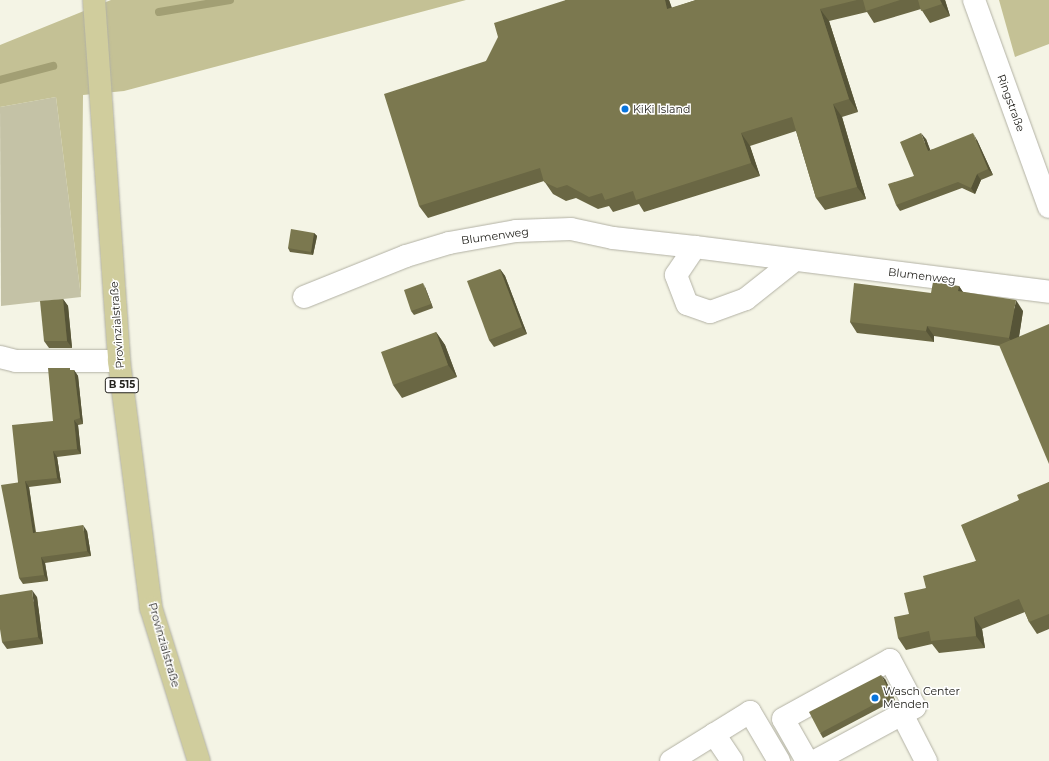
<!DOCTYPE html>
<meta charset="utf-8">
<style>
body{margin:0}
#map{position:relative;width:1049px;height:761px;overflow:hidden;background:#f4f4e5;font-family:Montserrat,sans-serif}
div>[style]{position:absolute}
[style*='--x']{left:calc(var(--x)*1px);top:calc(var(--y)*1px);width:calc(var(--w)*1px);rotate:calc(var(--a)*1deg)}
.green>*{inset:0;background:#c4c2a6}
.forest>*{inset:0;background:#c4c195}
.stream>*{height:8px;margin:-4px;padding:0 4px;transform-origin:4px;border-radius:4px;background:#a29f74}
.roads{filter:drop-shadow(0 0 1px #b2b1a4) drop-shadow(0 0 1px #b2b1a4)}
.minor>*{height:22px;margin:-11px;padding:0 11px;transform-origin:11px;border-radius:11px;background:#fff}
.major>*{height:22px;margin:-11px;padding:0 11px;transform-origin:11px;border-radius:11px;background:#d0cd9d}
.wall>*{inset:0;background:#6a6744}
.shaded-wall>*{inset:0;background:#565437}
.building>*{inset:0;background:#7b784f}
.dots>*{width:11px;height:11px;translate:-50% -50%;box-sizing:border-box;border:2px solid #fff;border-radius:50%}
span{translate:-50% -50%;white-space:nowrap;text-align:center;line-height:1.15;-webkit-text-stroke:3px #fff;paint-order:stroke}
.shield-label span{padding:1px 3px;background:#fff;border:1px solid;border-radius:3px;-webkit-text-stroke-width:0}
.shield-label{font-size:10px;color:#24231e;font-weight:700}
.street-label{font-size:11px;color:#24231e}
.poi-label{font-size:11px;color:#24231e}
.left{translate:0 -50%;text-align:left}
</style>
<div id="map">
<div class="green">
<div style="clip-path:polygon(56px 97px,81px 297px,1px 306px,0 107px)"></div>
</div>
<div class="forest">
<div style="clip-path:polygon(111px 0,466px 0,124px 91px,83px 95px,81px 297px,56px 97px,0 107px,0 45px)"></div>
<div style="clip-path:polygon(999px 0,1049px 0,1049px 44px,1015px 57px)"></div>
</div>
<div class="stream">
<div style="--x:159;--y:12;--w:72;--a:-9.6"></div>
<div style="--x:0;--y:80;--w:55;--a:-14.8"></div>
</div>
<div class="roads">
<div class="minor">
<div style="--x:974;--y:0;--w:220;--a:70.1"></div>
<div style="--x:795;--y:260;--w:63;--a:141.5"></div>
<div style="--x:746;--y:299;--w:38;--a:160"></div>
<div style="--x:710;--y:312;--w:24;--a:-161"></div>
<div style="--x:687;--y:304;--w:31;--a:-111"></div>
<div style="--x:676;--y:275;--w:34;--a:-56"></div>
<div style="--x:695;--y:247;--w:357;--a:7.2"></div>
<div style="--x:304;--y:297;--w:110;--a:-21.9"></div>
<div style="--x:406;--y:256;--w:45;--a:-16.8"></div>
<div style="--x:449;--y:243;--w:68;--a:-10.2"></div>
<div style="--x:516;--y:231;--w:55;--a:-2.1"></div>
<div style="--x:571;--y:229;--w:43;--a:12.1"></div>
<div style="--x:613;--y:238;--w:82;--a:6.3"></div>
<div style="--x:0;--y:357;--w:16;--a:14"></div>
<div style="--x:16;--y:361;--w:103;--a:0"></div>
<div style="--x:902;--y:714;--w:53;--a:62.9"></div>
<div style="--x:714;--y:734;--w:32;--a:56"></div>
<div style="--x:671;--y:761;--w:93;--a:-31.8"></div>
<div style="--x:750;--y:712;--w:57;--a:59.4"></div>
<div style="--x:807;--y:761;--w:48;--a:-119.7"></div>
<div style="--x:783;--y:719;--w:122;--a:-28.9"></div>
<div style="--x:890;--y:660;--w:53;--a:62"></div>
<div style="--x:915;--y:707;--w:114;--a:151.6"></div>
</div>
<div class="major">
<div style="--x:94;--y:0;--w:362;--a:86"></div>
<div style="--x:119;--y:361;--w:249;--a:82.6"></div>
<div style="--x:151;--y:608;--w:160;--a:72.6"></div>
</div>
</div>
<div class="wall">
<div style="clip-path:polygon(566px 0,669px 0,672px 8px,696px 0,945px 0,950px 16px,930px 23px,921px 9px,874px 23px,867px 12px,829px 21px,858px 112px,842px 117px,866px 199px,825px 210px,816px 198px,796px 131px,750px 146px,760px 176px,644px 212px,639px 204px,613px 212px,609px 206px,598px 209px,576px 198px,566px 201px,553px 194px,544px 181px,428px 218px,419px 206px,486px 61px)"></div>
<div style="clip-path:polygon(926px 139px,930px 150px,977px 140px,993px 175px,981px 180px,975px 194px,962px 188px,900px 211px,896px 205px,914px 176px)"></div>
<div style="clip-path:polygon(314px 233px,317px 236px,313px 255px,290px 252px,288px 248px)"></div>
<div style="clip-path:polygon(500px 269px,505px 276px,527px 334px,494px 347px,489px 340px)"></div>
<div style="clip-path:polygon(959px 286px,963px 292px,1023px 311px,1019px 337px,1000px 346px,934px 336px,934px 342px,857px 333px,850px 322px,931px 293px)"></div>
<div style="clip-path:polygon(425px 287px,433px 308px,414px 315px,411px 311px)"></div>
<div style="clip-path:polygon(63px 299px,68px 306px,72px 348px,49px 348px,44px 341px)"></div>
<div style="clip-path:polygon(436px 332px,445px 345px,457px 377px,402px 398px,393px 385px)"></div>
<div style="clip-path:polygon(72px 370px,74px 370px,78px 376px,83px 424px,78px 425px,81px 454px,57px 457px,61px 483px,29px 487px,36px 532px,87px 531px,91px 556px,45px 563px,48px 581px,23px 584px,19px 578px,18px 482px,53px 421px)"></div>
<div style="clip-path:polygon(1049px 482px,1049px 629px,1037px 634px,1029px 622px,1025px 612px,982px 629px,985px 648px,939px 653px,932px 644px,906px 650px,898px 638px,909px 614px,926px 588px,976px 561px,1019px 500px)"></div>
<div style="clip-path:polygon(37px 597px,43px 644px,7px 649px,2px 642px)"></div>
<div style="clip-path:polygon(885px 679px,895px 700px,823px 738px,820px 733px)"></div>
</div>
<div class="shaded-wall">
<div style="clip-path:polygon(665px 0,669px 0,676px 21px,667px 9px)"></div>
<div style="clip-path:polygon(940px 0,945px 0,950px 16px,942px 4px)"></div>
<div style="clip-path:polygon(820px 9px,829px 21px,858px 112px,849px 99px)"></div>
<div style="clip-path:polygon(833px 104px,842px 117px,866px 199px,857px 187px)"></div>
<div style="clip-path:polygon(741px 133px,750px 146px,760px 176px,751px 163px)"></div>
<div style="clip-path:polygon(921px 133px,926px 139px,933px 157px,928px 151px)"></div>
<div style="clip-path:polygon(973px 133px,977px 140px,993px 175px,988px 169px)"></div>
<div style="clip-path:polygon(977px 174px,981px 180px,975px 194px,971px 188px)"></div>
<div style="clip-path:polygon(314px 233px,317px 236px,313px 255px,311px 252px)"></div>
<div style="clip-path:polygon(500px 269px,505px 276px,527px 334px,522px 327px)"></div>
<div style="clip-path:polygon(423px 283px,425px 287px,433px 308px,431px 304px)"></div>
<div style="clip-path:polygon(959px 286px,966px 297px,958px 291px)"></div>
<div style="clip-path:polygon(63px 299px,68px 306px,72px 348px,67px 341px)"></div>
<div style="clip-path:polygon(1016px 300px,1023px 311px,1017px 349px,1009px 338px)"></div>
<div style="clip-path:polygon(927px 326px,934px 336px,934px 342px,926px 331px)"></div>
<div style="clip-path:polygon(436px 332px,445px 345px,457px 377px,448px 365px)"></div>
<div style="clip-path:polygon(74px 370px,78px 376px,83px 424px,80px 418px)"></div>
<div style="clip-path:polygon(74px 420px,78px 425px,81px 454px,77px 449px)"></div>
<div style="clip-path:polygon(53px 451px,57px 457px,61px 483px,57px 478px)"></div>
<div style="clip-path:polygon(25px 481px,29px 487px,36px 539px,33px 533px)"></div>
<div style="clip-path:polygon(83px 525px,87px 531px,91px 556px,87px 551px)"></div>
<div style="clip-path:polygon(41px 557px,45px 563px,48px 581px,44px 575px)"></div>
<div style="clip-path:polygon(32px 590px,37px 597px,43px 644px,38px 637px)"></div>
<div style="clip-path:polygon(974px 617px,982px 629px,985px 648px,976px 636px)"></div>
<div style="clip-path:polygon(881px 675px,885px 679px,895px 700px,892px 695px)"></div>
</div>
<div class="building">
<div style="clip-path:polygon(566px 0,665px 0,667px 9px,696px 0,857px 0,820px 9px,849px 99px,833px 104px,857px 187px,816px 198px,792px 117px,741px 133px,751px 163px,636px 200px,633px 191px,605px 200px,602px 193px,589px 197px,567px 185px,557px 188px,544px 182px,540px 168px,419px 206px,384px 94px,486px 61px,498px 37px,494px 23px)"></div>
<div style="clip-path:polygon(863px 0,900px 0,866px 11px)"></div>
<div style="clip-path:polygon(918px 0,940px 0,942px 4px,921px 11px)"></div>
<div style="clip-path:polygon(921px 133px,928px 151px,973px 133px,988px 169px,977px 174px,971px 188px,958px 182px,896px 205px,888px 184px,914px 176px,900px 142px)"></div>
<div style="clip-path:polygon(291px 229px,314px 233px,311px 252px,288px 248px)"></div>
<div style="clip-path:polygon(500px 269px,522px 327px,489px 340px,467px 281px)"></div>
<div style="clip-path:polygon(933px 282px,959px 286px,958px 291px,1016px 300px,1009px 338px,927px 326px,926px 331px,850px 322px,854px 283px,931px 293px)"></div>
<div style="clip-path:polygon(423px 283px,431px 304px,411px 311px,404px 290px)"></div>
<div style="clip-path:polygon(63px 299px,67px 341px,44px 341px,40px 301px)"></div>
<div style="clip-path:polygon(1049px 324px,1049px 464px,999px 345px)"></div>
<div style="clip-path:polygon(436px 332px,448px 365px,393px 385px,381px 352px)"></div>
<div style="clip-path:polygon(48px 368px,70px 368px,70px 370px,74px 370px,80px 418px,74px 420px,77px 449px,53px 451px,57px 478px,25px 481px,33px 533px,83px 525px,87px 551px,41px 557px,44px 575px,19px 578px,1px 485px,21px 482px,18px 482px,12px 425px,53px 421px)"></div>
<div style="clip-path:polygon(1049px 482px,1049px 614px,1029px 622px,1019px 599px,974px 617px,976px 636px,931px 641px,929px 631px,898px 638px,894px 617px,909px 614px,904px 593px,926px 588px,923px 576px,976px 561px,961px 525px,1019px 500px,1017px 495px)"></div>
<div style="clip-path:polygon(32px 590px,38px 637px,2px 642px,0 629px,0 595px)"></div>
<div style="clip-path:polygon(881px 675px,892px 695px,820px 733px,809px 712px)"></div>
</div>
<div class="dots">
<div style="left:625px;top:109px;background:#0874dc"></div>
<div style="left:875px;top:698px;background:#0874dc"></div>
</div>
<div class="shield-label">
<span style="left:122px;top:385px">B 515</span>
</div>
<div class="street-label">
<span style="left:1011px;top:103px;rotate:70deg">Ringstraße</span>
<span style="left:495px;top:236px;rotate:-8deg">Blumenweg</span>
<span style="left:922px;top:276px;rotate:7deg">Blumenweg</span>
<span style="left:117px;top:325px;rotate:-94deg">Provinzialstraße</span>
<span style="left:164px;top:645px;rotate:74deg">Provinzialstraße</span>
</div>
<div class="poi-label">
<span class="left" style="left:633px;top:109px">KiKi Island</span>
<span class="left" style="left:883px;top:698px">Wasch Center<br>Menden</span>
</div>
</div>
